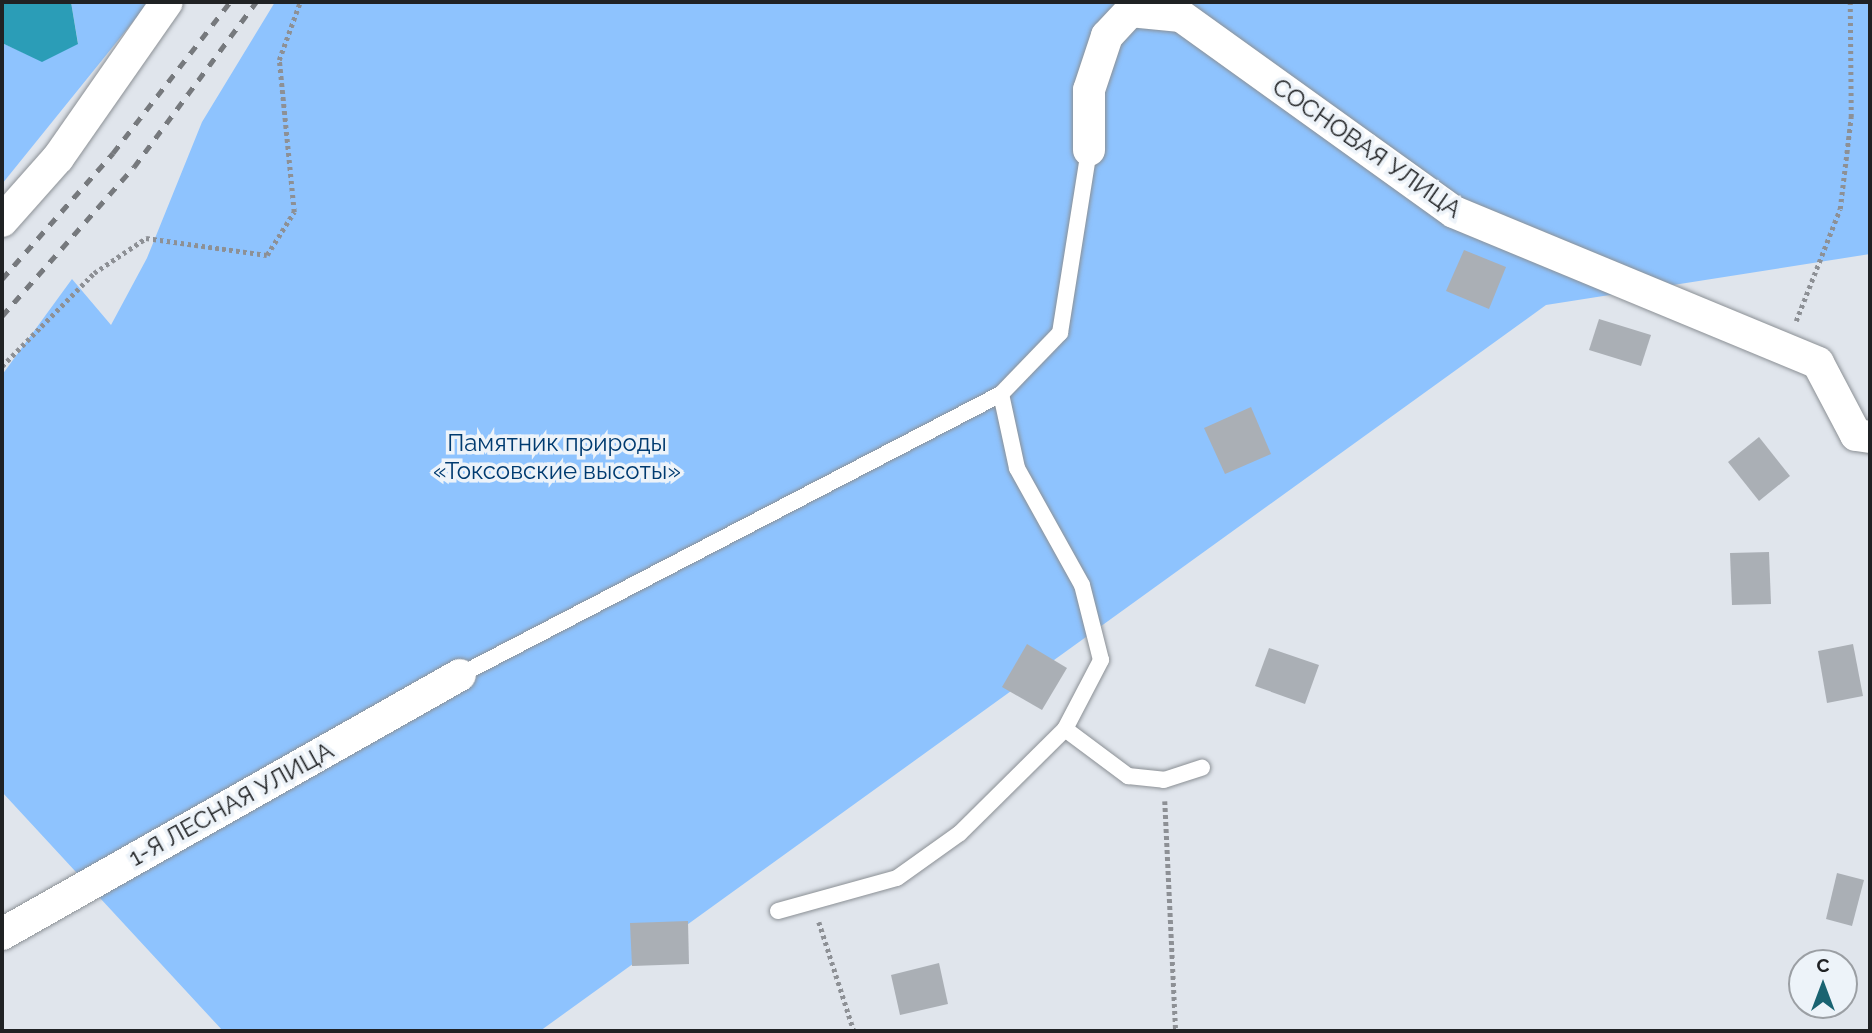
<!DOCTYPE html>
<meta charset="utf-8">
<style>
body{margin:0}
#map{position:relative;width:1872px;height:1033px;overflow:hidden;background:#e0e5ec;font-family:Raleway,sans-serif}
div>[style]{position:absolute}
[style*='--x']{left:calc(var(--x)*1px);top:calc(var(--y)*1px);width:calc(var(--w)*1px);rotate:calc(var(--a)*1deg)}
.green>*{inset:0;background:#8ec3fe}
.water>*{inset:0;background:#2b9db7}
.building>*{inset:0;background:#aaafb5}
.path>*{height:4.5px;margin-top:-2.25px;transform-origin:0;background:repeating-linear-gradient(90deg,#8d9095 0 3.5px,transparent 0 7px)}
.roads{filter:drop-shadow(0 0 2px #8b9095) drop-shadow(0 0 2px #8b9095)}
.lane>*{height:16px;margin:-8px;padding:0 8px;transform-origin:8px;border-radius:8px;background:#fff}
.street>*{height:32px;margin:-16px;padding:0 16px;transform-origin:16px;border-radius:16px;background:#fff}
.rail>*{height:5px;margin-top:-2.5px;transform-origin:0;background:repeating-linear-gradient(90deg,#76797d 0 9px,transparent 0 18px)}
span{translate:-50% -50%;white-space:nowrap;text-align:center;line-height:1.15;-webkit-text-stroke:7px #edf3f9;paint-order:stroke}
.street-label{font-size:24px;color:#202224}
.park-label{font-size:24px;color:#003b70}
.frame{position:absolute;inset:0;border:4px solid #202224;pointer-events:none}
.north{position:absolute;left:1788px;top:949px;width:70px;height:70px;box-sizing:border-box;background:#edf3f9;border:2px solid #9b9fa4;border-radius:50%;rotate:0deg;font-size:19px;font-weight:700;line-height:28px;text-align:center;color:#202224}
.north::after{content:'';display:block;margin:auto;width:24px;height:32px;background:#1a6371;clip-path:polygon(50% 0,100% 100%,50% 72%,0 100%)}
</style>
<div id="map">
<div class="green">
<div style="clip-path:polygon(71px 2px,149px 2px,2px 184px,2px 43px,42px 61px,78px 43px)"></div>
<div style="clip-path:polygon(275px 2px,1870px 2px,1870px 254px,1546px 305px,540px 1031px,223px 1031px,2px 792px,2px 375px,72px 279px,111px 325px,147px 258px,202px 122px)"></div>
</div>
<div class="water">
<div style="clip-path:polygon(2px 2px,71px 2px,78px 44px,42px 62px,2px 43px)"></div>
</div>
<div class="building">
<div style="clip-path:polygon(1464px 250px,1506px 267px,1489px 309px,1446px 291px)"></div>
<div style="clip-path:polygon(1599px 319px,1651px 335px,1641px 366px,1589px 350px)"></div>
<div style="clip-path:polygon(1251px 407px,1271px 454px,1225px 474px,1204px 428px)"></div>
<div style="clip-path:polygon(1759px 437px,1790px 476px,1759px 501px,1728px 462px)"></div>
<div style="clip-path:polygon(1769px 552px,1771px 604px,1732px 605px,1730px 553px)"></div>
<div style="clip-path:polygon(1027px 644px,1067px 668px,1042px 710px,1002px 687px)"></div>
<div style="clip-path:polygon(1853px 644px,1863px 696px,1827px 703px,1818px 651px)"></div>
<div style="clip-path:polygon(1269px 648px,1319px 665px,1305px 704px,1255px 686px)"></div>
<div style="clip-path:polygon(1837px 873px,1864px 880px,1852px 926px,1826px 919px)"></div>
<div style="clip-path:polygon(688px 921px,689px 964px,632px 966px,630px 923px)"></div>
<div style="clip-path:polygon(939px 963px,948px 1004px,900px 1015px,891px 975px)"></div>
</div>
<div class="path">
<div style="--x:1796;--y:321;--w:120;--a:-68.6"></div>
<div style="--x:1840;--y:209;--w:93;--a:-83.2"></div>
<div style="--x:1851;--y:117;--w:115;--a:-90.5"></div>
<div style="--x:2;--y:366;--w:131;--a:-45.3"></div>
<div style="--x:94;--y:273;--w:63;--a:-33.9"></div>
<div style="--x:146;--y:238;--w:122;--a:8"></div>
<div style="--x:267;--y:255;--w:51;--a:-57.9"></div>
<div style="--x:294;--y:212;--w:153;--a:-95.6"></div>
<div style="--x:279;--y:60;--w:62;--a:-70.1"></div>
<div style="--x:1165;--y:801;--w:230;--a:87.3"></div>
<div style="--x:819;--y:922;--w:114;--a:72.2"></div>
</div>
<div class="roads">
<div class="lane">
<div style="--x:460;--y:675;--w:610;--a:-27.45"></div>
<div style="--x:1001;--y:394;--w:85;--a:-46"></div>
<div style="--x:1060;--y:333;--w:185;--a:-81"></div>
<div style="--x:1065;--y:729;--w:79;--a:36.7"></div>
<div style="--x:1128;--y:776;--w:36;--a:6"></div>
<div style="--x:1164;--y:780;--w:40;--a:-18"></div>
<div style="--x:778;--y:911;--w:123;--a:-15.5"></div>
<div style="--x:897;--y:878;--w:77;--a:-35.5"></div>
<div style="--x:960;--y:833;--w:148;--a:-44.7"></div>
<div style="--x:1065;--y:729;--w:78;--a:-62.4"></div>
<div style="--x:1101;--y:660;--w:77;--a:-104.2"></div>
<div style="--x:1082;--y:585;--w:134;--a:-119.1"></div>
<div style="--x:1017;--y:468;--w:76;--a:-102.2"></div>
</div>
<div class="street">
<div style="--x:1089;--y:150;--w:60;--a:-90"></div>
<div style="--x:1089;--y:90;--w:57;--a:-71.6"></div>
<div style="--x:1107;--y:36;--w:34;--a:-47"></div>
<div style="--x:1130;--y:11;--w:51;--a:5.6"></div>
<div style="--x:1181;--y:16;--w:336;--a:35.7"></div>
<div style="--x:1454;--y:212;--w:394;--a:22.5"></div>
<div style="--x:1818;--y:363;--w:81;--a:62.2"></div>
<div style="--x:1856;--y:435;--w:14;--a:8"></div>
<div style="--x:2;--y:221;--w:84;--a:-48.4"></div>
<div style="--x:58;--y:158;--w:190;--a:-55.1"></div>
<div style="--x:2;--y:934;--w:526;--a:-29.49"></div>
</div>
</div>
<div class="rail">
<div style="--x:2;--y:279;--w:168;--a:-48.6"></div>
<div style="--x:113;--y:153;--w:191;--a:-52.2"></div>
<div style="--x:2;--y:316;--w:199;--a:-48.5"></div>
<div style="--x:134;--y:167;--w:205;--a:-53.5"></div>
</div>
<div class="street-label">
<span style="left:1367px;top:148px;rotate:35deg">СОСНОВАЯ УЛИЦА</span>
<span style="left:231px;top:804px;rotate:-29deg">1-Я ЛЕСНАЯ УЛИЦА</span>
</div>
<div class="park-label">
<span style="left:557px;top:457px">Памятник природы<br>«Токсовские высоты»</span>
</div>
<div class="frame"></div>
<div class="north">С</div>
</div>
